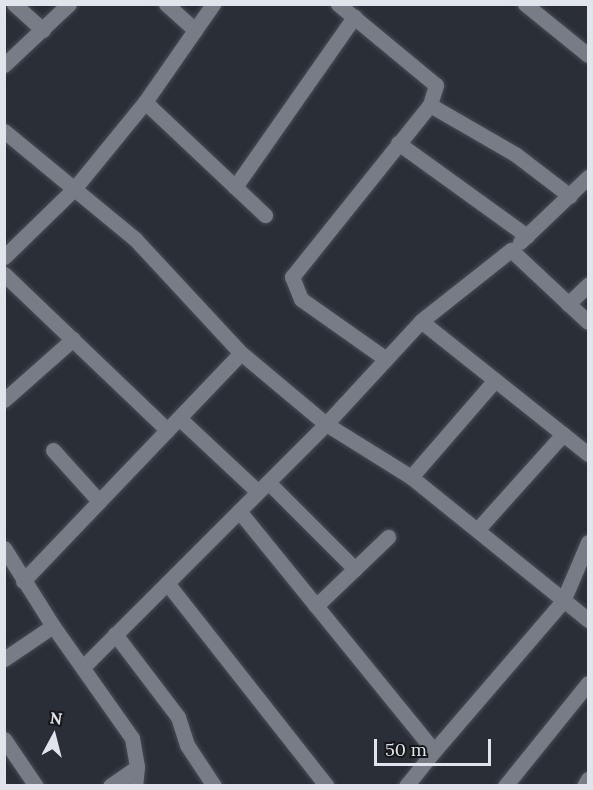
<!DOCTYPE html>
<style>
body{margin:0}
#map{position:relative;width:593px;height:790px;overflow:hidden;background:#2a2e37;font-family:Lora,serif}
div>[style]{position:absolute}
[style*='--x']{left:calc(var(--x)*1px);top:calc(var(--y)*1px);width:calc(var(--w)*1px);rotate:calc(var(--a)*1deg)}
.roads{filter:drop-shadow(0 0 2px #494c54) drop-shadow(0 0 2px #494c54)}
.minor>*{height:15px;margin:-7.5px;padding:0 7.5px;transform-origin:7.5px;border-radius:7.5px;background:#777c87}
span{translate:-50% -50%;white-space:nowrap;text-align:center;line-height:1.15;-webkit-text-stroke:4.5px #15171b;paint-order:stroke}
.frame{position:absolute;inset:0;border:6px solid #e1e4ea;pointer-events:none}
.north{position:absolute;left:24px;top:706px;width:60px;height:60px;-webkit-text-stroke:4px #15171b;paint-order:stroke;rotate:7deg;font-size:16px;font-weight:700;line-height:24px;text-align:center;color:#e1e4ea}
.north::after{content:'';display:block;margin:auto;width:21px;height:27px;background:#e1e4ea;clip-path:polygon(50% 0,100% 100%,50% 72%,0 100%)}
.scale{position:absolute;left:374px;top:739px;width:117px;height:27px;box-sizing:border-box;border:3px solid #e1e4ea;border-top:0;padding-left:8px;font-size:18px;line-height:21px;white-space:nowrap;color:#e1e4ea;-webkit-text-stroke:4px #15171b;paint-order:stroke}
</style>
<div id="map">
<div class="roads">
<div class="minor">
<div style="--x:14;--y:4;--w:39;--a:42"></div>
<div style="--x:338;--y:4;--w:127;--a:39.6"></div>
<div style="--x:436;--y:85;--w:21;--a:107"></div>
<div style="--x:430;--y:105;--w:98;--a:30"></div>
<div style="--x:515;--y:154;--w:69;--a:37.4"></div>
<div style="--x:525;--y:4;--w:81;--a:39"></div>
<div style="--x:195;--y:30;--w:32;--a:-55"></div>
<div style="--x:4;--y:65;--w:89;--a:-43.2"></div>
<div style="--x:145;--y:102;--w:165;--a:43.3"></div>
<div style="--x:4;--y:131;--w:170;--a:39.5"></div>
<div style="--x:135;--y:239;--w:156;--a:47.1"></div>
<div style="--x:241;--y:353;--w:111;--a:39.9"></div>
<div style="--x:326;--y:424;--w:342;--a:135"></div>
<div style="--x:398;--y:143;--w:159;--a:35.8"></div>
<div style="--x:235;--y:187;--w:208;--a:-55"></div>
<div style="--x:520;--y:242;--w:94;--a:-43.7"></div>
<div style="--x:4;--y:257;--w:98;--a:-44.2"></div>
<div style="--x:74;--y:189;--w:112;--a:-50.8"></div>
<div style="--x:145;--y:102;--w:88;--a:-55.2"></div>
<div style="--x:195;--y:30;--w:39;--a:-138"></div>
<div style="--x:4;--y:274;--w:226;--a:43.7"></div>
<div style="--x:568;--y:304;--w:28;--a:-44"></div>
<div style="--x:421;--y:321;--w:115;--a:-38.3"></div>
<div style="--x:511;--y:250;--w:105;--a:43.1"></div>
<div style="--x:386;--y:359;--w:104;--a:-144.8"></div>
<div style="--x:301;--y:299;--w:24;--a:-112"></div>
<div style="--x:292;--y:277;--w:221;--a:-51.3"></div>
<div style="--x:4;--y:400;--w:92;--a:-41.5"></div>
<div style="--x:179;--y:418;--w:108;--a:43.1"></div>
<div style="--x:53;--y:450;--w:69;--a:48"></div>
<div style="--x:588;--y:454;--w:213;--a:-141.5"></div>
<div style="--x:421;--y:321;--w:140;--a:132.7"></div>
<div style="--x:326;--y:424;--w:100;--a:31.9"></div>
<div style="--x:411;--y:477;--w:228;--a:38.9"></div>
<div style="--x:411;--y:477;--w:128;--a:-49.1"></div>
<div style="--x:268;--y:482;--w:123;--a:45"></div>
<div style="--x:239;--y:511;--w:309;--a:50.9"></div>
<div style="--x:434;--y:751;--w:198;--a:-49.3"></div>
<div style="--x:563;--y:601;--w:64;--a:-67"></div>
<div style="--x:477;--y:530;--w:129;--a:-48.1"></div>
<div style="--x:4;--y:548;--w:92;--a:57.9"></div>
<div style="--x:53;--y:626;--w:137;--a:54.8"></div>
<div style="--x:132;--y:738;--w:29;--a:80"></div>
<div style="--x:137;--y:767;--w:19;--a:96"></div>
<div style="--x:23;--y:581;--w:315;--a:-46.3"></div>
<div style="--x:167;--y:583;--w:258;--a:51.8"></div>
<div style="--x:316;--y:606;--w:100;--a:-43.8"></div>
<div style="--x:115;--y:634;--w:104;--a:52.8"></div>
<div style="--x:178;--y:717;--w:29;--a:72"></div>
<div style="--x:187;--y:745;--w:49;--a:56.6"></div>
<div style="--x:4;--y:659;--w:59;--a:-34"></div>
<div style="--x:4;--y:739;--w:57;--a:55.8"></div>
<div style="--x:110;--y:786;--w:33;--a:-35"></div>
<div style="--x:406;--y:786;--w:45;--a:-51.3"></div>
<div style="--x:505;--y:786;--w:132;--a:-51.1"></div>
<div style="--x:584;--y:786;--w:8;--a:-60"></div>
</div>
</div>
<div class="frame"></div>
<div class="north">N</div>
<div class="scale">50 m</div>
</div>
